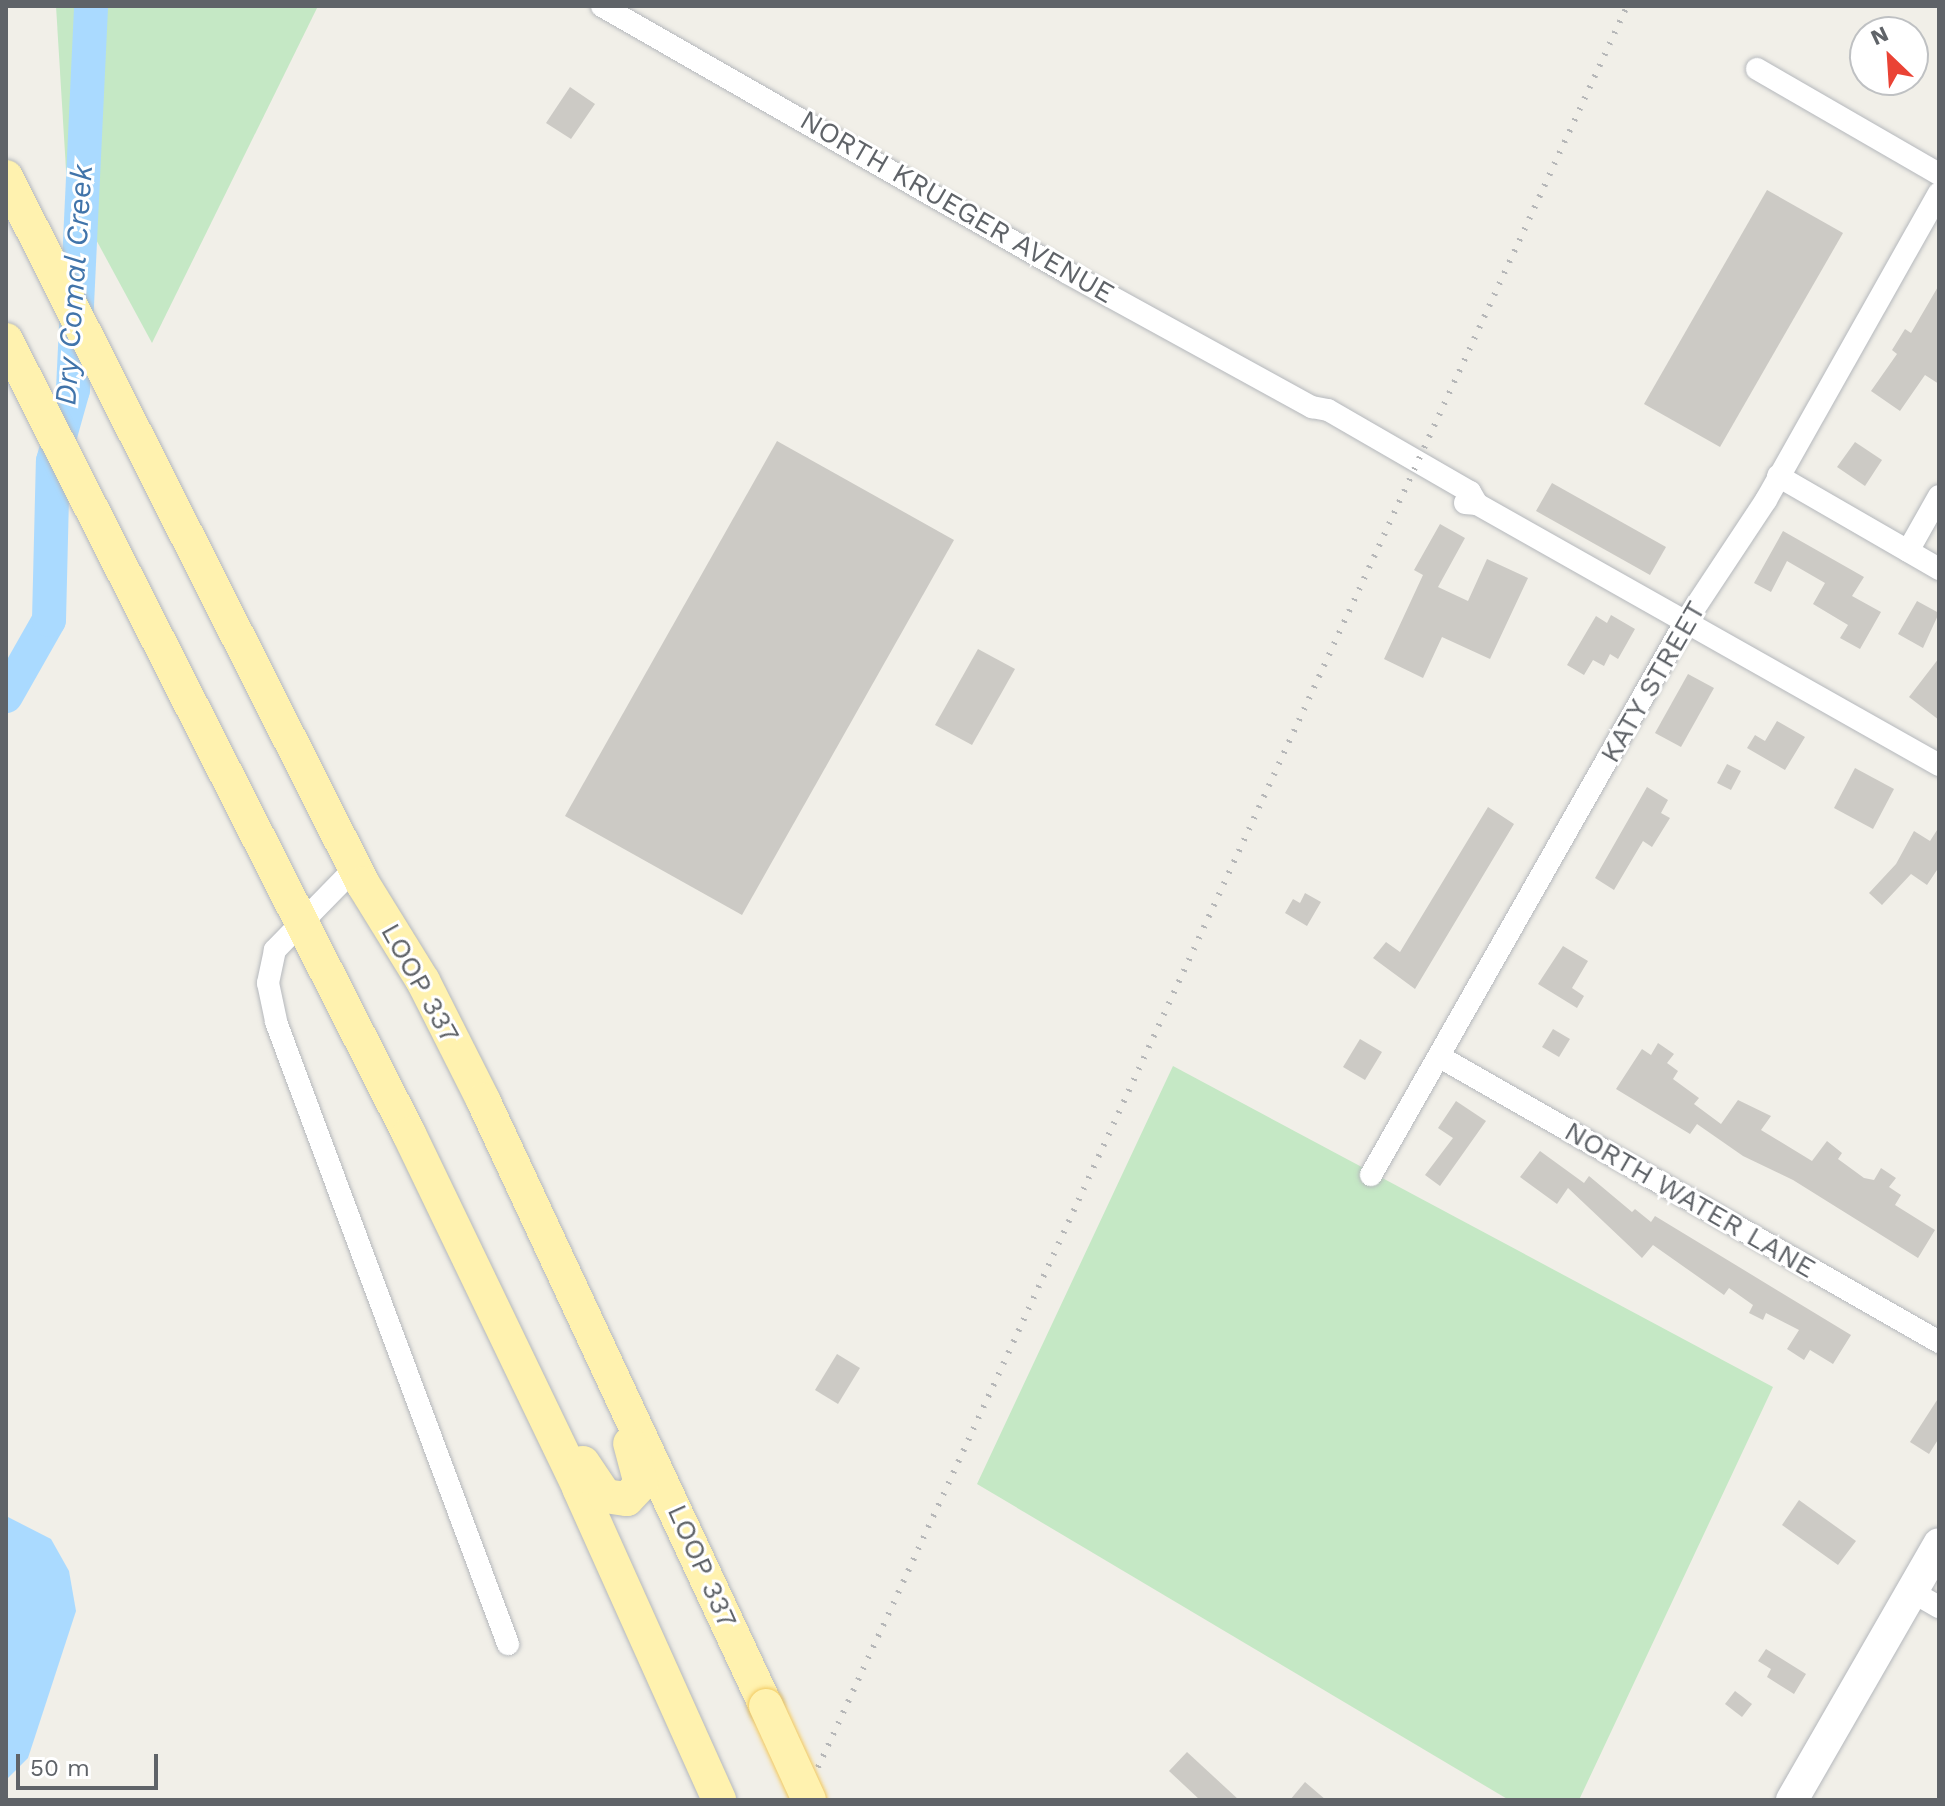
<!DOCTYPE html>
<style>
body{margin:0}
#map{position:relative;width:1945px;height:1806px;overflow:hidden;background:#f1efe8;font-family:"Work Sans",sans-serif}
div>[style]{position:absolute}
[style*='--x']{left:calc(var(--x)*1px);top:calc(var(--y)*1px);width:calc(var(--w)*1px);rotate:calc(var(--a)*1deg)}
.green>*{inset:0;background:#c5e8c5}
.water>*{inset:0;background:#aadaff}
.river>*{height:34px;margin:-17px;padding:0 17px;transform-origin:17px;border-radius:17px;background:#aadaff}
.building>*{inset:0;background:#cccac5}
.roads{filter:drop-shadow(0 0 2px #b5b8bc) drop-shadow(0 0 2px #b5b8bc)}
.street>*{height:22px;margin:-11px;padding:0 11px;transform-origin:11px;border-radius:11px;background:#fff}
.secondary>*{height:32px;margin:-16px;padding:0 16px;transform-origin:16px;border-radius:16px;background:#fff}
.primary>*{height:34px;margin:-17px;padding:0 17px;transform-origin:17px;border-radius:17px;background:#fff2af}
.rail>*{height:6px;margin-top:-3px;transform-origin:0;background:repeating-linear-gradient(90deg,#b6b7b8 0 2px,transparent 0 12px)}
.bridges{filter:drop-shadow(0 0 2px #f2c960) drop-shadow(0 0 2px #f2c960)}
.primary-bridge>*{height:34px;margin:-17px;padding:0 17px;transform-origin:17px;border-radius:17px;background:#fff2af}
span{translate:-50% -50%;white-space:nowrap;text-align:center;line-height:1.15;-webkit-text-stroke:6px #fff;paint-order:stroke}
.street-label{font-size:28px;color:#5f6368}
.water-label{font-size:30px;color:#4174aa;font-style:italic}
.frame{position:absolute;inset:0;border:8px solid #5f6368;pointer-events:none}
.north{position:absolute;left:1849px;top:16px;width:80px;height:80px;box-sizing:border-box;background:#fff;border:2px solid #bfc1c3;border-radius:50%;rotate:335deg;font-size:22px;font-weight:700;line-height:32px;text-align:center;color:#5f6368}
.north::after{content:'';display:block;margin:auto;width:28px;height:36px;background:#ea4335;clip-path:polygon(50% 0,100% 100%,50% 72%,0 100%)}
.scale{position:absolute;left:16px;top:1754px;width:142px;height:36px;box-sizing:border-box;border:4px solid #5f6368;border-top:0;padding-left:10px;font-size:24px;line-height:28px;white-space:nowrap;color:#5f6368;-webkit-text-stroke:6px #fff;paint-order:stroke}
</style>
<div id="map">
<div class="green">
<div style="clip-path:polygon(56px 6px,318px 6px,152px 343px,67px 186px)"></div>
<div style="clip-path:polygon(1173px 1066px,1773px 1387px,1579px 1800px,1509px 1800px,977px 1484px)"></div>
</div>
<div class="water">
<div style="clip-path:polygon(6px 1516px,51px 1539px,69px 1571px,76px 1611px,28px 1758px,6px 1780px)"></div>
</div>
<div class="river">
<div style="--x:6;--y:696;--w:87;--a:-60.5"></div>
<div style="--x:49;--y:620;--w:159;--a:-88.6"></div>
<div style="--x:53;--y:461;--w:74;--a:-74.3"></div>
<div style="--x:73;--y:390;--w:384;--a:-87.3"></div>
</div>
<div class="building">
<div style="clip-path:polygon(570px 87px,595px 104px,571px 139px,546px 123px)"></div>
<div style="clip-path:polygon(1767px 190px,1843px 233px,1720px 447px,1644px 404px)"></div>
<div style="clip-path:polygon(1939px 285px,1939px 384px,1925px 375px,1900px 411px,1871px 391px,1897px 354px,1892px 350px,1905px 329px,1911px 333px)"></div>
<div style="clip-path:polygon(777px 441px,954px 540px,742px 915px,565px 816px)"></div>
<div style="clip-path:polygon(1855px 442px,1882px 460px,1865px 486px,1837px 467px)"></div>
<div style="clip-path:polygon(1552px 483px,1666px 547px,1650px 575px,1536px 511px)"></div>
<div style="clip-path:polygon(1440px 524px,1465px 538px,1438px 587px,1468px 601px,1487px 559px,1528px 578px,1490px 659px,1442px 637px,1423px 678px,1384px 659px,1423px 575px,1414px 570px)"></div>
<div style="clip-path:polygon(1783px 531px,1864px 577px,1852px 596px,1881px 612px,1860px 649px,1840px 638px,1848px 625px,1813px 604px,1825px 583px,1787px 561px,1771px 592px,1754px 583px)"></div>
<div style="clip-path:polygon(1917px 601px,1939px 613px,1923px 648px,1898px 634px)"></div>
<div style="clip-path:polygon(1611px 615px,1635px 629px,1618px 659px,1610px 654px,1604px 666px,1593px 660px,1584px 675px,1567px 665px,1596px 616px,1607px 623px)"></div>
<div style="clip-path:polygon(978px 649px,1015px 669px,972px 745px,935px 725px)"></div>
<div style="clip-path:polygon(1939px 658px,1939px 720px,1909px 697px)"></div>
<div style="clip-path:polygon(1688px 674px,1714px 688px,1681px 747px,1655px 733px)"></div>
<div style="clip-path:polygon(1777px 721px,1805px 737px,1785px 770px,1747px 748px,1755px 735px,1765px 741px)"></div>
<div style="clip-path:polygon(1727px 764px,1741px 771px,1731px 790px,1717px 783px)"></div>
<div style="clip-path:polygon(1855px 768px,1894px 789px,1873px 829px,1834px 808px)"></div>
<div style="clip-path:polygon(1647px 787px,1668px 800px,1661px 813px,1670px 818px,1652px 847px,1643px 841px,1614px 890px,1595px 878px)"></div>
<div style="clip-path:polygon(1488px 807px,1514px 824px,1415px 989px,1373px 958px,1386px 942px,1400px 952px)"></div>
<div style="clip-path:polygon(1939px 827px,1939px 867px,1927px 885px,1911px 874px,1882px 905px,1869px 893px,1896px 864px,1914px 831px,1930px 841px)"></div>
<div style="clip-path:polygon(1305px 893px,1321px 902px,1307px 926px,1285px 913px,1293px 899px,1300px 903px)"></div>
<div style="clip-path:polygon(1563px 946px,1588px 961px,1572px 988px,1584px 996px,1577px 1008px,1538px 984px)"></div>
<div style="clip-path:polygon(1553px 1029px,1570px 1039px,1559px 1057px,1542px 1047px)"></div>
<div style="clip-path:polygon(1360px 1039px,1382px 1052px,1365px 1080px,1343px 1067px)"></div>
<div style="clip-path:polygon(1658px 1043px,1674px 1054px,1667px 1063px,1678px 1071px,1673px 1079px,1699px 1098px,1694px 1104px,1721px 1124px,1738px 1100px,1771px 1116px,1761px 1130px,1812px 1161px,1827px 1141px,1842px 1153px,1838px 1159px,1864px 1178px,1874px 1180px,1881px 1168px,1896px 1178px,1889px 1187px,1901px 1195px,1895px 1205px,1935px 1230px,1918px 1258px,1793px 1180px,1743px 1156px,1697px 1124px,1690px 1134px,1616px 1089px,1642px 1049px,1651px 1055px)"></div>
<div style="clip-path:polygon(1456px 1101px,1486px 1121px,1440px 1186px,1425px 1175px,1453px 1138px,1438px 1128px)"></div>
<div style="clip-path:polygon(1540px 1151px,1584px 1183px,1589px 1176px,1632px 1212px,1635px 1209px,1651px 1222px,1655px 1216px,1851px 1335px,1833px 1364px,1810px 1350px,1804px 1360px,1787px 1349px,1799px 1330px,1766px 1313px,1763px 1320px,1749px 1313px,1753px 1305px,1729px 1288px,1724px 1295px,1653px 1245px,1642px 1258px,1568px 1188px,1557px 1204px,1520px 1177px)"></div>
<div style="clip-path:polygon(837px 1354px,860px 1368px,838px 1404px,815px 1390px)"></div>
<div style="clip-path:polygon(1939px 1397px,1939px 1438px,1929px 1454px,1910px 1442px)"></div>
<div style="clip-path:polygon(1799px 1500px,1856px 1541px,1838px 1565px,1782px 1525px)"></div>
<div style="clip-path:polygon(1766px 1649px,1806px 1674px,1794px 1694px,1767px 1677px,1771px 1669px,1758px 1661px)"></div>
<div style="clip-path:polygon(1735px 1691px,1752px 1704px,1742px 1717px,1725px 1704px)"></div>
<div style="clip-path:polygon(1187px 1752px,1239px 1800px,1200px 1800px,1169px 1771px)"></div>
<div style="clip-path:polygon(1305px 1782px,1326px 1800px,1290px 1800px)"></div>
</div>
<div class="roads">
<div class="street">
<div style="--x:602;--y:6;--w:535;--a:29.82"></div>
<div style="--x:1066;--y:272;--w:281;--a:28.8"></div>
<div style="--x:1312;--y:407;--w:16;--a:11"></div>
<div style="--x:1328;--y:410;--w:164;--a:30"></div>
<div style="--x:1470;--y:492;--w:14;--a:60"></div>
<div style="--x:1757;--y:69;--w:210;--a:30"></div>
<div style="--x:1778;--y:476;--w:186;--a:30"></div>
<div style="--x:1465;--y:503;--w:12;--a:5"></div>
<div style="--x:1477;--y:504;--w:531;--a:29.46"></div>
<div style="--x:1908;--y:551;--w:63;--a:-60.6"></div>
<div style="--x:355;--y:868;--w:115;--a:134.3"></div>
<div style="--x:275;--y:950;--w:34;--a:102"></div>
<div style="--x:268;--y:983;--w:40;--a:78"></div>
<div style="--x:276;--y:1022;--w:664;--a:69.54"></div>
<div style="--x:1440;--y:1057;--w:575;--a:29.73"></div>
<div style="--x:1371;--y:1175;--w:637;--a:-60.38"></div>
<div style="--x:1686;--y:621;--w:145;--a:-56.5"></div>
<div style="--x:1766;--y:500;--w:352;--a:-60.6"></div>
<div style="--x:1911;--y:1591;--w:32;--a:30"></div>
</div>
<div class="secondary">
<div style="--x:1792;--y:1800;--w:295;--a:-60.1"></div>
</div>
<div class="primary">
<div style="--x:6;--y:177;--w:792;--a:63.21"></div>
<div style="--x:363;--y:884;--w:114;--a:58.3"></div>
<div style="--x:423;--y:981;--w:133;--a:63.2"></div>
<div style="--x:483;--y:1100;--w:669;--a:64.97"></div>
<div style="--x:6;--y:340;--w:890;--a:63.09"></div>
<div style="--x:409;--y:1134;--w:393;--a:64.3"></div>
<div style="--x:579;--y:1488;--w:342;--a:65.8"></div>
<div style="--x:583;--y:1463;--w:40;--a:56"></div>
<div style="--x:605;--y:1496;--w:22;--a:8"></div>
<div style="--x:627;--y:1499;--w:21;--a:-47"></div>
<div style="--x:641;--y:1484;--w:42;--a:-105"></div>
</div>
</div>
<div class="rail">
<div style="--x:803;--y:1800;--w:1974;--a:-65.33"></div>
</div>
<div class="bridges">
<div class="primary-bridge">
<div style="--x:766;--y:1706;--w:103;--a:65.4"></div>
</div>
</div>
<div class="street-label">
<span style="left:957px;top:207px;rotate:30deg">NORTH KRUEGER AVENUE</span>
<span style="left:1653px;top:682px;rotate:-60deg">KATY STREET</span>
<span style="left:420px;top:983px;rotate:61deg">LOOP 337</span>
<span style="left:1690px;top:1200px;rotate:30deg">NORTH WATER LANE</span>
<span style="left:702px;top:1566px;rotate:66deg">LOOP 337</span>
</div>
<div class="water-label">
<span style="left:74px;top:285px;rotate:-86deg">Dry Comal Creek</span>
</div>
<div class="frame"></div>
<div class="north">N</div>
<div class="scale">50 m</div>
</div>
